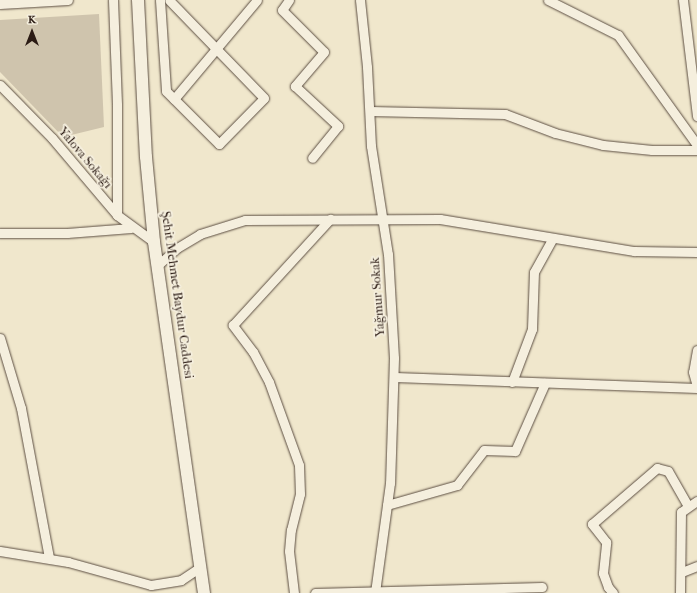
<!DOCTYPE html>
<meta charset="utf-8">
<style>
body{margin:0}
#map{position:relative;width:697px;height:593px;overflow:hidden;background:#f0e7cc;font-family:"IM FELL French Canon",serif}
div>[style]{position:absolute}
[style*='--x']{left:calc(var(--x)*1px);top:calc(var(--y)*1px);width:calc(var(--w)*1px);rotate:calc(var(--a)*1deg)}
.green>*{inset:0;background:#cfc4ad}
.roads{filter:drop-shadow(0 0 1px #5c4e42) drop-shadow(0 0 1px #5c4e42)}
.street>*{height:9px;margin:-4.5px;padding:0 4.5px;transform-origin:4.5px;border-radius:4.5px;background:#f5efde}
.secondary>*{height:12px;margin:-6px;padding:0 6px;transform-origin:6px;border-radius:6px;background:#f5efde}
span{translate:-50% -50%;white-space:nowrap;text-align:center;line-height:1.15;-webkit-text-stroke:3.5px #f5efde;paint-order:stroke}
.street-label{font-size:13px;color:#2b1b14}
.north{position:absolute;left:12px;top:12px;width:40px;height:40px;-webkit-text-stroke:3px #f5efde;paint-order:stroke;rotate:0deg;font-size:11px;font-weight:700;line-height:16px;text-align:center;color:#2b1b14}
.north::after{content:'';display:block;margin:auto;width:14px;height:18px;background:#2b1b14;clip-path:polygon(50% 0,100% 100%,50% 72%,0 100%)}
</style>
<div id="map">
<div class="green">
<div style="clip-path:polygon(99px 14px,104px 127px,63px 137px,0 72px,0 20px)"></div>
</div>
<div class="roads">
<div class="street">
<div style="--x:113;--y:0;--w:105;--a:87.8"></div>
<div style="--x:117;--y:105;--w:110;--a:90"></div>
<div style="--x:160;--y:0;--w:91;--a:86.2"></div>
<div style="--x:166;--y:91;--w:75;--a:45"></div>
<div style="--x:219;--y:144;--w:64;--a:-45.6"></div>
<div style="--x:264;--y:98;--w:136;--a:-134.1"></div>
<div style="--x:289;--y:0;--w:12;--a:125"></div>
<div style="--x:282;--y:10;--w:59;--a:45"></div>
<div style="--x:324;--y:52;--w:45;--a:130.5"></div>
<div style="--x:295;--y:86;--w:59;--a:42.9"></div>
<div style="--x:338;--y:126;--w:41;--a:129.1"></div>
<div style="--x:360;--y:0;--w:67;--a:84"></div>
<div style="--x:367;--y:67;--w:79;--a:87.1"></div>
<div style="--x:371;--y:146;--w:109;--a:81.1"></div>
<div style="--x:388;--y:254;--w:104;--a:86.7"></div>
<div style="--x:394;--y:358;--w:125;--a:91.8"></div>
<div style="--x:390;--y:483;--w:111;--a:97.8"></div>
<div style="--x:548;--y:0;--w:78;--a:26.6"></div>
<div style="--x:618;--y:35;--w:135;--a:54.3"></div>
<div style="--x:683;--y:0;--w:117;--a:83.1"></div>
<div style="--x:0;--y:4;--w:68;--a:-3.4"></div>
<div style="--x:0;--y:85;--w:74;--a:45.5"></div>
<div style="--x:52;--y:138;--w:101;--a:49.8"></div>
<div style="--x:117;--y:215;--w:46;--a:36.1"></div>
<div style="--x:174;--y:99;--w:129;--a:-50"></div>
<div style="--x:370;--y:111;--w:135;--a:1.3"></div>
<div style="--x:505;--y:114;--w:53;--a:20.8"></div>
<div style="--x:555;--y:133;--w:49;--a:14"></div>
<div style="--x:603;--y:145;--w:49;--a:5.8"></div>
<div style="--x:652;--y:150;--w:45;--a:0"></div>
<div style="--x:0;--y:233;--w:67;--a:0"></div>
<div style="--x:67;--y:233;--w:64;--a:-4.5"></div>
<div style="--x:158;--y:265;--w:25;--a:-42"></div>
<div style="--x:177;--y:248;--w:27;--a:-31"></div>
<div style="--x:200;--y:234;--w:47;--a:-17.3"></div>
<div style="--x:245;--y:220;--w:195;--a:-0.3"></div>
<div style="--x:440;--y:219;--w:197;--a:9.4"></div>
<div style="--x:634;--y:251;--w:63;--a:0.9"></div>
<div style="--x:0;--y:338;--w:73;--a:73.3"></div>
<div style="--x:21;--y:408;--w:153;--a:79.4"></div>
<div style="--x:697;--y:350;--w:22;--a:100"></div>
<div style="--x:693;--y:372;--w:15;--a:74"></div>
<div style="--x:395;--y:377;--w:302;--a:2.1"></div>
<div style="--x:512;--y:382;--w:57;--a:-69.3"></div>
<div style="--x:532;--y:329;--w:57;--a:-88"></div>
<div style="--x:534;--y:272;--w:39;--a:-61"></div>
<div style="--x:387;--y:505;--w:73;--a:-15.9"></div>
<div style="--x:457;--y:485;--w:44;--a:-52.4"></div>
<div style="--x:484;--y:450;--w:31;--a:2"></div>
<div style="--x:515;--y:451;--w:74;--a:-66.2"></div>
<div style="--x:0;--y:551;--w:69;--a:9.2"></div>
<div style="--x:68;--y:562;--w:86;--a:15.5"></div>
<div style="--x:151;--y:585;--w:30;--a:-9"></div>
<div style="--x:181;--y:580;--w:23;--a:-34"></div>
<div style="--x:682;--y:572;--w:16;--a:-22"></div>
<div style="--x:294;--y:593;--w:42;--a:-96.8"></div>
<div style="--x:289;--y:551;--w:21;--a:-85"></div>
<div style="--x:291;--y:530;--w:37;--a:-76"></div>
<div style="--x:300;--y:494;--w:29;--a:-92"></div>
<div style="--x:299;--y:465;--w:88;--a:-109.9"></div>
<div style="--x:269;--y:382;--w:34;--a:-118"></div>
<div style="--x:253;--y:352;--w:34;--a:-127"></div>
<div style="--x:233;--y:325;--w:144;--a:-47.5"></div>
<div style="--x:315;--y:593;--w:227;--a:-1.5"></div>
<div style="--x:613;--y:593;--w:8;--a:-130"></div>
<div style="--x:608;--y:587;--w:15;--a:-110"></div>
<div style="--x:603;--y:573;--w:31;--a:-84"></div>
<div style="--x:606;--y:542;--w:23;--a:-128"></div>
<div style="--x:592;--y:524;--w:86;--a:-40.7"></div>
<div style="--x:657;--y:468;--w:11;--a:15"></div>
<div style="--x:668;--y:471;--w:40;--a:60.3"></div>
<div style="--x:680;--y:593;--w:81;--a:-89.3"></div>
<div style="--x:681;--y:512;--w:19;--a:-35"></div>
</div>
<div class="secondary">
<div style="--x:138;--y:0;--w:157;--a:87.1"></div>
<div style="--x:146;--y:157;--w:85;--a:84.6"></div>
<div style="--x:154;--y:242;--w:355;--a:81.9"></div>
</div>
</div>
<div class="street-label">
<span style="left:85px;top:158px;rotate:50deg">Yalova Sokağı</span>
<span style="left:177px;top:295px;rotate:82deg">Şehit Mehmet Baydur Caddesi</span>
<span style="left:378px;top:297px;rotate:-94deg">Yağmur Sokak</span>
</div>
<div class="north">K</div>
</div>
